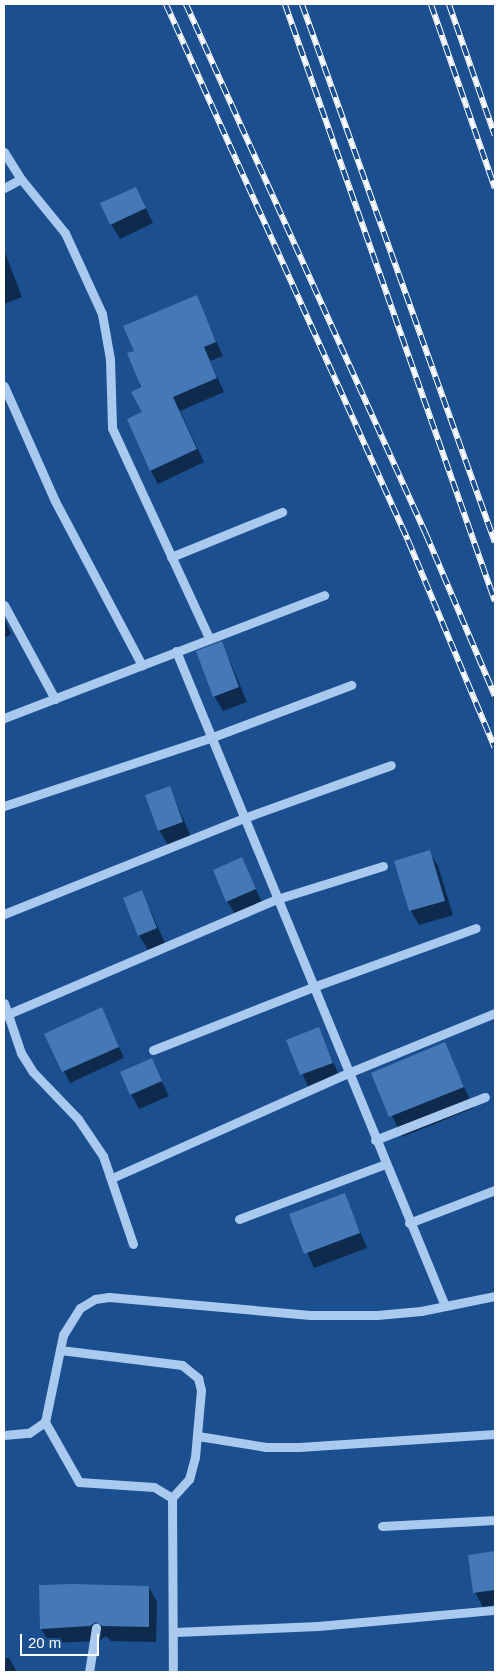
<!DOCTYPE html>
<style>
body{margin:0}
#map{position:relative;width:499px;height:1676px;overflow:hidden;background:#1b4f8f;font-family:Arial,sans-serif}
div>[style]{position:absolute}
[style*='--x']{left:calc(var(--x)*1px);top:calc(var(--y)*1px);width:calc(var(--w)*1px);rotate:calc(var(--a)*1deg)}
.shadow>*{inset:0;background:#0007}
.building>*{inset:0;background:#4478b7}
.minor>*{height:9px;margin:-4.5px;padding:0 4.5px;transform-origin:4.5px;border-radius:4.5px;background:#a9c9ee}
.rail>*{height:5.5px;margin-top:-2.75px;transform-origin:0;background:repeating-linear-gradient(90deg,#1b4f8f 0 11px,#fff 0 22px);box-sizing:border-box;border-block:1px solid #fff}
span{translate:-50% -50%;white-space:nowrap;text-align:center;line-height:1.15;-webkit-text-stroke:4px #1b4f8f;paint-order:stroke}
.frame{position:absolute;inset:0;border:5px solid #fff;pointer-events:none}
.scale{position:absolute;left:20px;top:1634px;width:79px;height:22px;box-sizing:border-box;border:2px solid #fff;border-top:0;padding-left:6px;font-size:15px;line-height:18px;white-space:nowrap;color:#fff;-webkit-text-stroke:4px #1b4f8f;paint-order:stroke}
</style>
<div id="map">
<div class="shadow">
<div style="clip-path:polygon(136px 188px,153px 223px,120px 239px,111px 224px)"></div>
<div style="clip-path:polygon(4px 250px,22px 297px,4px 304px)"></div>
<div style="clip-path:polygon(196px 297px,223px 356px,210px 361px,224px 392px,180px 411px,204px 462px,158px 484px,151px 471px,135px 352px)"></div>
<div style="clip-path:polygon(4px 618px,11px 634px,4px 638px)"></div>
<div style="clip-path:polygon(222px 642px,247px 702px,223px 711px,214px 696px)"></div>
<div style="clip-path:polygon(170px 788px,191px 837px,168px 845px,159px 830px)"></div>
<div style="clip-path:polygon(429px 852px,438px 866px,453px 915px,419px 925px,411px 911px,396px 862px)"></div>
<div style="clip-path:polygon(241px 859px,263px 904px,236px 916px,227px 901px)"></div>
<div style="clip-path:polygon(142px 891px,165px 943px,148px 950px,139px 935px)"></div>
<div style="clip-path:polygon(102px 1008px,124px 1058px,70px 1083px,46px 1034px)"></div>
<div style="clip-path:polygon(319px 1029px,340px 1078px,309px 1089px,288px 1040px)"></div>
<div style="clip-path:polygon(444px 1044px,474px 1108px,402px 1137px,372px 1073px)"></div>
<div style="clip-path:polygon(151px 1060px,169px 1096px,139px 1109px,131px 1094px)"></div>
<div style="clip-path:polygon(344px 1195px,367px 1248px,314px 1268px,291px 1214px)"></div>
<div style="clip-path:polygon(494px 1553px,495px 1605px,483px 1607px,475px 1592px)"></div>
<div style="clip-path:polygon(149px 1587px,157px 1602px,156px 1642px,111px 1641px,106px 1636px,99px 1641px,50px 1643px,41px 1629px)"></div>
<div style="clip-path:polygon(4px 1658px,9px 1658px,17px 1672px,4px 1672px)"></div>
</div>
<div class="building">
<div style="clip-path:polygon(136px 187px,146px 208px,110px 225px,100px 203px)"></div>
<div style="clip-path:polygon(197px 295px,216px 342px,204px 347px,217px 378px,173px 397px,197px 449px,150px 471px,127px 419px,142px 412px,131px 392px,141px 387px,127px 353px,134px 351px,123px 326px)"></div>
<div style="clip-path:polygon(222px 641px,239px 687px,213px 697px,196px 651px)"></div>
<div style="clip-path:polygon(170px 786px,183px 822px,158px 831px,145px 795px)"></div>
<div style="clip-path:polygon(430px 850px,445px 901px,409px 911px,394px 861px)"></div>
<div style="clip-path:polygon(242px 857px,256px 889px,226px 902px,213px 870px)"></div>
<div style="clip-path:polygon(142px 890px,157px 928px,138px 936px,123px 898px)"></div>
<div style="clip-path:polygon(102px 1007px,119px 1047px,62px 1072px,44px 1034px)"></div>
<div style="clip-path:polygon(319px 1027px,333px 1063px,300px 1075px,286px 1040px)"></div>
<div style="clip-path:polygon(445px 1042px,464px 1087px,389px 1117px,371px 1073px)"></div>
<div style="clip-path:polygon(152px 1058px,162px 1081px,130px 1095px,120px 1072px)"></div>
<div style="clip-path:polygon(345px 1193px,360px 1233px,304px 1254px,289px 1214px)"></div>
<div style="clip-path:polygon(495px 1551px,495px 1590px,473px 1593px,468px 1555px)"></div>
<div style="clip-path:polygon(72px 1584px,149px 1586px,149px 1627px,102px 1626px,96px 1622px,90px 1626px,40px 1629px,39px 1585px)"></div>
</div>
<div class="minor">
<div style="--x:4;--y:152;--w:32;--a:58"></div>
<div style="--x:21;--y:179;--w:70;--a:50.8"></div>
<div style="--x:65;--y:233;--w:89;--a:65.4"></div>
<div style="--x:102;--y:314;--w:46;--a:79.9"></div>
<div style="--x:110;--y:359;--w:69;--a:88.3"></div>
<div style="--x:112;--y:428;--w:231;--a:65.2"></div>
<div style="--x:4;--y:188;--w:19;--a:-28"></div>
<div style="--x:4;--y:386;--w:126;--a:66.1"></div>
<div style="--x:55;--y:501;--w:186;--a:62.1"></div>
<div style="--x:171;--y:557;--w:120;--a:-22.1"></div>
<div style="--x:4;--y:605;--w:107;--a:61.5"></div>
<div style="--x:176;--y:651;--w:708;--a:67.67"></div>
<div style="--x:4;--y:718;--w:343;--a:-21"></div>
<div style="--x:4;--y:806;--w:217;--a:-18.3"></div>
<div style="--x:210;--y:738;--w:151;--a:-20.6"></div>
<div style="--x:4;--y:914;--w:258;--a:-21.8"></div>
<div style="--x:244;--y:818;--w:156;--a:-19.8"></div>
<div style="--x:4;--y:1003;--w:53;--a:71.2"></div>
<div style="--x:21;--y:1053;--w:22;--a:58"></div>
<div style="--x:33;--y:1072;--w:65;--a:46.2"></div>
<div style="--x:78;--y:1119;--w:45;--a:56"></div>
<div style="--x:103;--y:1156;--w:93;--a:71.2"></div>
<div style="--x:6;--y:1015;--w:295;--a:-23.2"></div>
<div style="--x:277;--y:899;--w:111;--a:-17.3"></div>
<div style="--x:153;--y:1050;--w:172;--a:-21.5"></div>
<div style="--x:313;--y:987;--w:173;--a:-19.9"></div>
<div style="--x:375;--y:1140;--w:118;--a:-21.4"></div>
<div style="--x:112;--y:1178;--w:258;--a:-24"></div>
<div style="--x:348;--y:1073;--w:159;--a:-22.2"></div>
<div style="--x:239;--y:1219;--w:156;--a:-20.6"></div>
<div style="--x:409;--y:1223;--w:92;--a:-21"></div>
<div style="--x:60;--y:1350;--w:123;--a:7"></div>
<div style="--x:182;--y:1365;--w:21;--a:39"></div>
<div style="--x:198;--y:1378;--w:12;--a:76"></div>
<div style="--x:201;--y:1390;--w:67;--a:95.1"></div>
<div style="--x:195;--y:1457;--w:23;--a:105"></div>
<div style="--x:189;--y:1479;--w:25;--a:132"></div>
<div style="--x:45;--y:1422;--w:69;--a:60.5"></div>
<div style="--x:79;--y:1482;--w:75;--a:3.8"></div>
<div style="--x:154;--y:1487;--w:21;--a:31"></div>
<div style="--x:172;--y:1498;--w:174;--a:89.7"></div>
<div style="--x:4;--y:1435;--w:25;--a:-5"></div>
<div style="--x:29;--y:1433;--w:19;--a:-35"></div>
<div style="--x:45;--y:1422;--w:89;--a:-78.3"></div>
<div style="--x:63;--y:1335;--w:32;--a:-58"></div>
<div style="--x:80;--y:1308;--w:17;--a:-31"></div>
<div style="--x:95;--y:1299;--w:14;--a:-8"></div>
<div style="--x:109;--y:1297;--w:202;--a:5.1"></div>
<div style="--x:310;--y:1315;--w:67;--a:0"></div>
<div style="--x:377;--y:1315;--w:44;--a:-5.2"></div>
<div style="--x:421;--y:1311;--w:76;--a:-11.5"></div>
<div style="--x:198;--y:1436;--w:69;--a:9.2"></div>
<div style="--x:266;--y:1447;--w:33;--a:0"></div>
<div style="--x:299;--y:1447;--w:196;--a:-3.8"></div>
<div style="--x:382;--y:1526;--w:113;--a:-3"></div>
<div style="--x:175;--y:1632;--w:143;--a:-2.4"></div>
<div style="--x:318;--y:1626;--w:178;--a:-5.2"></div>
<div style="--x:89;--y:1672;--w:45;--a:-81"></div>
</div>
<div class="rail">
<div style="--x:166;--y:4;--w:588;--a:65.7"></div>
<div style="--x:408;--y:540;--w:225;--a:67.3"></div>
<div style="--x:186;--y:4;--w:582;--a:65.64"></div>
<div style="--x:426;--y:534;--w:176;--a:66.9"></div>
<div style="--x:285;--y:4;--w:633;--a:70.62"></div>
<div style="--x:302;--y:4;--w:572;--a:70.27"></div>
<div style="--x:431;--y:4;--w:195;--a:70.8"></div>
<div style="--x:449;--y:4;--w:139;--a:70.7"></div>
</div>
<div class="frame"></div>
<div class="scale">20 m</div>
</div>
